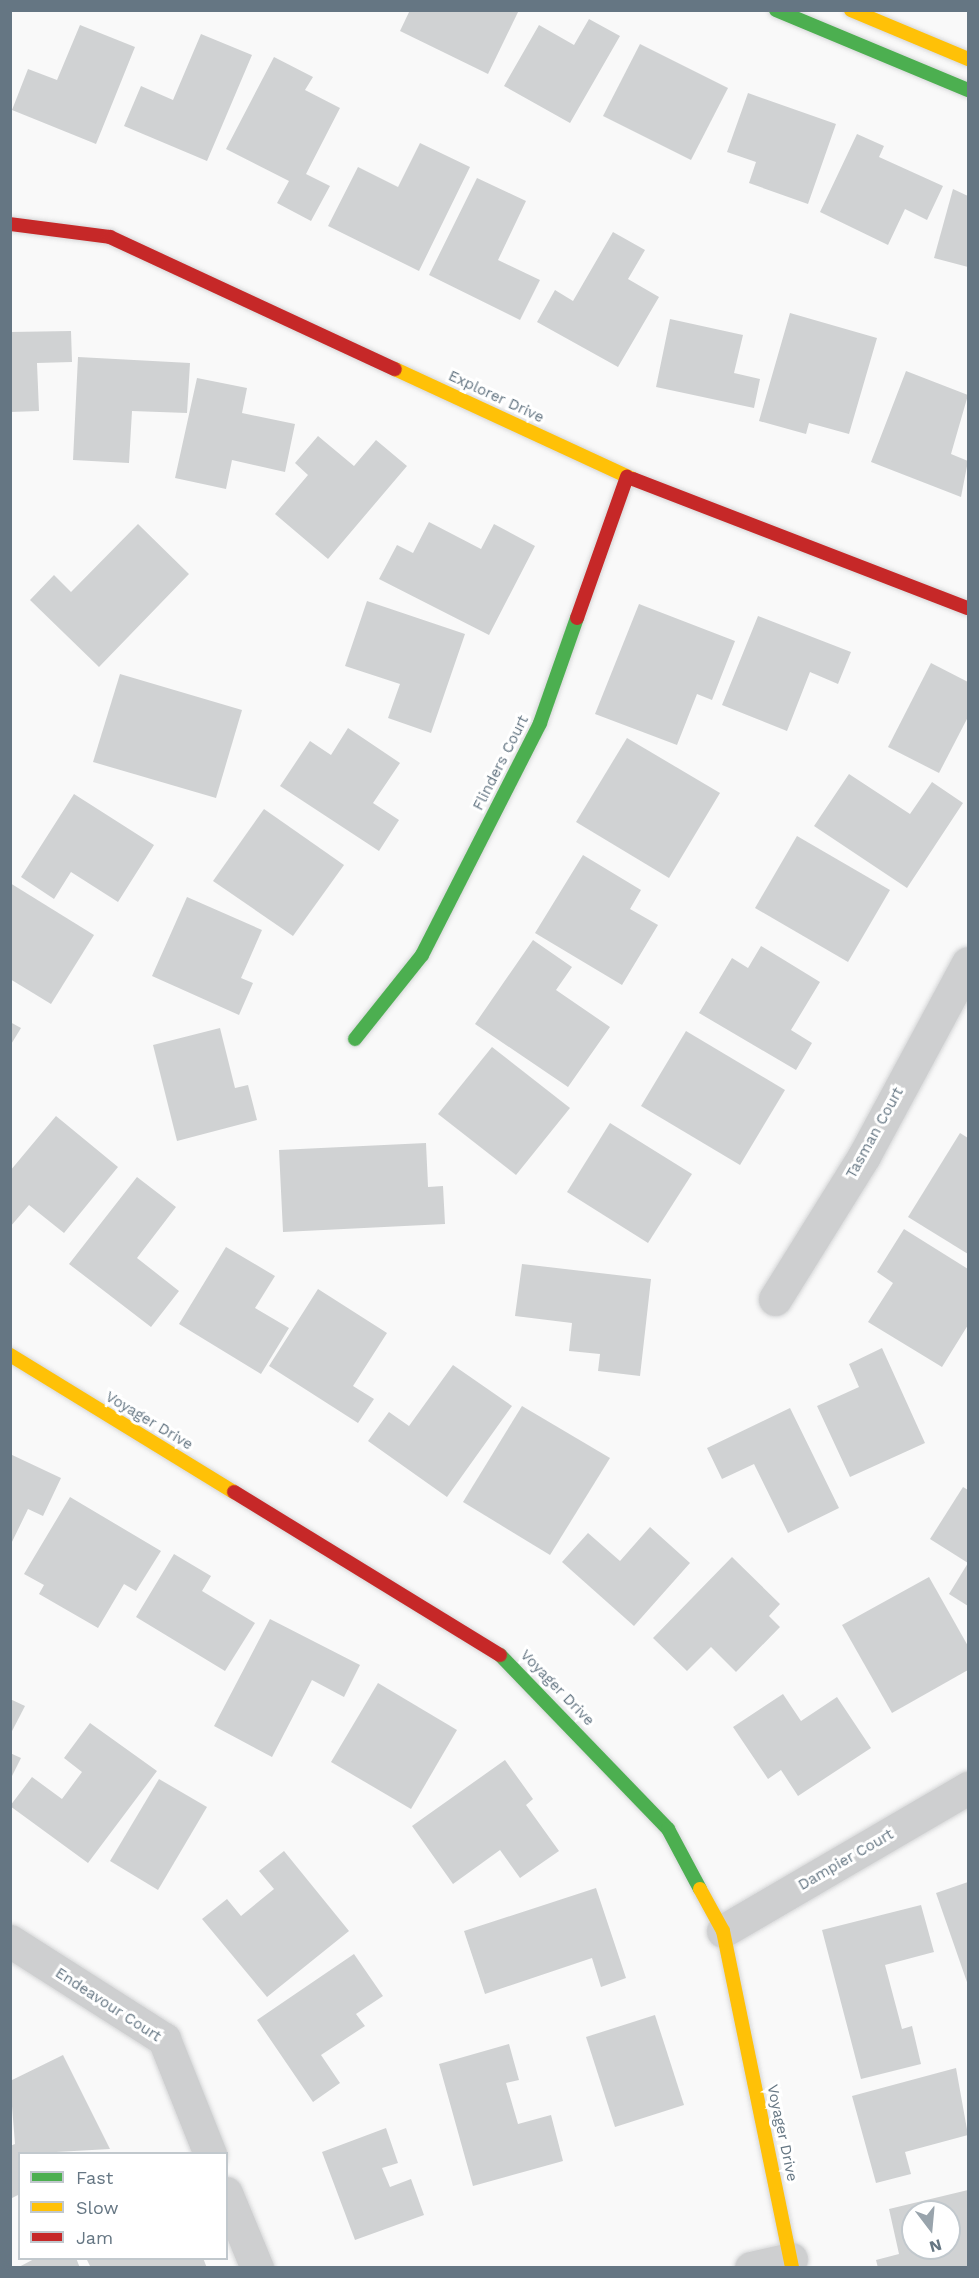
<!DOCTYPE html>
<style>
body{margin:0}
#map{position:relative;width:979px;height:2278px;overflow:hidden;background:#f9f9f9;font-family:"Work Sans",sans-serif}
div>[style]{position:absolute}
[style*='--x']{left:calc(var(--x)*1px);top:calc(var(--y)*1px);width:calc(var(--w)*1px);rotate:calc(var(--a)*1deg)}
.building>*{inset:0;background:#d0d2d3}
.roads{filter:drop-shadow(0 0 2px #d5d6d7) drop-shadow(0 0 2px #d5d6d7)}
.street>*{height:33px;margin:-16.5px;padding:0 16.5px;transform-origin:16.5px;border-radius:16.5px;background:#cecfd0}
.fast>*{height:14px;margin:-7px;padding:0 7px;transform-origin:7px;border-radius:7px;background:#4caf50}
.slow>*{height:14px;margin:-7px;padding:0 7px;transform-origin:7px;border-radius:7px;background:#ffc107}
.jam>*{height:14px;margin:-7px;padding:0 7px;transform-origin:7px;border-radius:7px;background:#c62828}
span{translate:-50% -50%;white-space:nowrap;text-align:center;line-height:1.15;-webkit-text-stroke:6px #fff;paint-order:stroke}
.street-label{font-size:15px;color:#657683}
.frame{position:absolute;inset:0;border:12px solid #657683;pointer-events:none}
.legend{position:absolute;left:18px;top:2152px;width:210px;height:108px;box-sizing:border-box;background:#fff;border:2px solid #c1c8cd;margin:0;padding:8px 10px;list-style:none;font-size:18px;color:#657683}
.legend li{display:flex;align-items:center;gap:12px;height:30px}
.legend b{width:30px;border:2px solid #c1c8cd}
.north{position:absolute;left:901px;top:2200px;width:60px;height:60px;box-sizing:border-box;background:#fff;border:2px solid #c1c8cd;border-radius:50%;rotate:164deg;font-size:16px;font-weight:700;line-height:24px;text-align:center;color:#657683}
.north::after{content:'';display:block;margin:auto;width:21px;height:27px;background:#99a4ac;clip-path:polygon(50% 0,100% 100%,50% 72%,0 100%)}
</style>
<div id="map">
<div class="building">
<div style="clip-path:polygon(410px 10px,519px 10px,488px 74px,400px 31px)"></div>
<div style="clip-path:polygon(589px 19px,620px 36px,570px 123px,504px 86px,539px 25px,574px 45px)"></div>
<div style="clip-path:polygon(80px 25px,135px 47px,96px 144px,12px 110px,28px 69px,57px 80px)"></div>
<div style="clip-path:polygon(201px 34px,252px 55px,207px 161px,124px 126px,141px 86px,173px 100px)"></div>
<div style="clip-path:polygon(640px 44px,728px 88px,691px 160px,603px 116px)"></div>
<div style="clip-path:polygon(274px 57px,313px 77px,305px 90px,340px 108px,306px 174px,330px 186px,311px 221px,277px 203px,289px 181px,226px 149px)"></div>
<div style="clip-path:polygon(748px 93px,836px 124px,808px 204px,749px 183px,756px 162px,727px 152px)"></div>
<div style="clip-path:polygon(857px 134px,884px 146px,879px 157px,943px 186px,927px 220px,905px 209px,888px 245px,820px 212px)"></div>
<div style="clip-path:polygon(420px 143px,470px 167px,419px 271px,328px 226px,358px 167px,398px 187px)"></div>
<div style="clip-path:polygon(477px 178px,526px 201px,498px 260px,540px 280px,520px 320px,429px 275px)"></div>
<div style="clip-path:polygon(953px 189px,968px 196px,968px 267px,934px 258px)"></div>
<div style="clip-path:polygon(613px 232px,645px 250px,628px 279px,659px 297px,618px 367px,537px 322px,555px 290px,573px 301px)"></div>
<div style="clip-path:polygon(790px 313px,877px 338px,849px 434px,809px 423px,806px 434px,759px 421px)"></div>
<div style="clip-path:polygon(670px 319px,743px 335px,734px 373px,760px 379px,754px 408px,656px 387px)"></div>
<div style="clip-path:polygon(71px 331px,72px 362px,37px 363px,39px 411px,10px 412px,10px 332px)"></div>
<div style="clip-path:polygon(78px 357px,190px 363px,187px 413px,132px 411px,129px 463px,73px 460px)"></div>
<div style="clip-path:polygon(906px 371px,968px 395px,951px 454px,968px 461px,961px 497px,871px 462px)"></div>
<div style="clip-path:polygon(197px 378px,247px 388px,242px 413px,295px 424px,285px 472px,232px 460px,226px 489px,175px 478px)"></div>
<div style="clip-path:polygon(318px 436px,354px 466px,376px 440px,407px 466px,328px 559px,275px 514px,308px 475px,295px 463px)"></div>
<div style="clip-path:polygon(429px 522px,481px 549px,494px 524px,535px 546px,489px 635px,379px 579px,397px 545px,413px 553px)"></div>
<div style="clip-path:polygon(138px 524px,189px 574px,99px 667px,30px 600px,54px 575px,71px 592px)"></div>
<div style="clip-path:polygon(367px 601px,465px 634px,431px 733px,388px 718px,400px 684px,345px 666px)"></div>
<div style="clip-path:polygon(639px 604px,735px 641px,712px 700px,697px 694px,677px 745px,595px 714px)"></div>
<div style="clip-path:polygon(758px 616px,851px 652px,838px 684px,810px 672px,787px 731px,722px 705px)"></div>
<div style="clip-path:polygon(931px 663px,968px 682px,968px 717px,939px 773px,888px 747px)"></div>
<div style="clip-path:polygon(120px 674px,242px 710px,216px 798px,93px 762px)"></div>
<div style="clip-path:polygon(348px 728px,400px 763px,373px 803px,399px 820px,379px 851px,280px 786px,310px 741px,331px 755px)"></div>
<div style="clip-path:polygon(627px 738px,720px 793px,669px 878px,576px 822px)"></div>
<div style="clip-path:polygon(849px 774px,910px 814px,932px 782px,963px 803px,907px 888px,814px 826px)"></div>
<div style="clip-path:polygon(74px 794px,154px 845px,118px 902px,71px 872px,54px 899px,21px 877px)"></div>
<div style="clip-path:polygon(264px 809px,344px 865px,293px 936px,213px 881px)"></div>
<div style="clip-path:polygon(797px 836px,890px 890px,848px 962px,755px 908px)"></div>
<div style="clip-path:polygon(583px 855px,641px 890px,630px 909px,658px 925px,622px 985px,535px 933px)"></div>
<div style="clip-path:polygon(10px 883px,94px 935px,51px 1004px,10px 979px)"></div>
<div style="clip-path:polygon(187px 897px,262px 930px,241px 978px,253px 983px,239px 1015px,152px 976px)"></div>
<div style="clip-path:polygon(533px 940px,572px 967px,556px 990px,610px 1027px,568px 1087px,475px 1024px)"></div>
<div style="clip-path:polygon(761px 946px,820px 982px,791px 1030px,812px 1043px,796px 1070px,699px 1013px,732px 958px,748px 968px)"></div>
<div style="clip-path:polygon(10px 1022px,21px 1028px,10px 1046px)"></div>
<div style="clip-path:polygon(220px 1028px,235px 1088px,248px 1085px,257px 1120px,177px 1141px,153px 1045px)"></div>
<div style="clip-path:polygon(686px 1031px,785px 1090px,740px 1165px,641px 1106px)"></div>
<div style="clip-path:polygon(492px 1047px,570px 1108px,516px 1175px,438px 1114px)"></div>
<div style="clip-path:polygon(56px 1116px,118px 1167px,64px 1233px,29px 1205px,10px 1227px,10px 1171px)"></div>
<div style="clip-path:polygon(610px 1123px,692px 1174px,648px 1243px,567px 1192px)"></div>
<div style="clip-path:polygon(960px 1133px,968px 1138px,968px 1254px,908px 1217px)"></div>
<div style="clip-path:polygon(426px 1143px,428px 1187px,443px 1186px,445px 1224px,283px 1232px,279px 1150px)"></div>
<div style="clip-path:polygon(137px 1177px,176px 1207px,137px 1258px,179px 1291px,151px 1327px,69px 1264px)"></div>
<div style="clip-path:polygon(904px 1229px,968px 1269px,968px 1325px,942px 1367px,868px 1322px,893px 1283px,877px 1272px)"></div>
<div style="clip-path:polygon(226px 1247px,275px 1276px,255px 1308px,289px 1328px,261px 1374px,179px 1324px)"></div>
<div style="clip-path:polygon(522px 1264px,651px 1279px,640px 1376px,598px 1371px,600px 1354px,569px 1351px,572px 1323px,515px 1316px)"></div>
<div style="clip-path:polygon(318px 1289px,387px 1333px,353px 1386px,374px 1399px,358px 1423px,269px 1366px)"></div>
<div style="clip-path:polygon(882px 1348px,925px 1443px,850px 1477px,817px 1406px,859px 1387px,849px 1364px)"></div>
<div style="clip-path:polygon(453px 1365px,512px 1406px,447px 1497px,368px 1441px,389px 1412px,409px 1426px)"></div>
<div style="clip-path:polygon(522px 1406px,610px 1458px,550px 1555px,463px 1502px)"></div>
<div style="clip-path:polygon(790px 1408px,839px 1508px,788px 1533px,754px 1464px,722px 1479px,707px 1448px)"></div>
<div style="clip-path:polygon(10px 1454px,61px 1478px,43px 1516px,28px 1509px,10px 1546px)"></div>
<div style="clip-path:polygon(963px 1487px,968px 1490px,968px 1563px,930px 1539px)"></div>
<div style="clip-path:polygon(70px 1497px,161px 1551px,136px 1591px,124px 1584px,98px 1628px,39px 1594px,44px 1585px,24px 1574px)"></div>
<div style="clip-path:polygon(650px 1527px,690px 1563px,634px 1626px,562px 1562px,588px 1533px,620px 1561px)"></div>
<div style="clip-path:polygon(174px 1554px,211px 1576px,202px 1591px,255px 1623px,225px 1671px,136px 1617px)"></div>
<div style="clip-path:polygon(732px 1557px,780px 1604px,769px 1616px,780px 1627px,736px 1672px,711px 1647px,687px 1671px,653px 1638px)"></div>
<div style="clip-path:polygon(968px 1563px,968px 1606px,949px 1594px)"></div>
<div style="clip-path:polygon(929px 1577px,968px 1646px,968px 1670px,892px 1713px,842px 1625px)"></div>
<div style="clip-path:polygon(270px 1619px,360px 1665px,344px 1697px,312px 1680px,272px 1757px,214px 1726px)"></div>
<div style="clip-path:polygon(378px 1683px,457px 1730px,411px 1809px,331px 1762px)"></div>
<div style="clip-path:polygon(783px 1694px,801px 1721px,837px 1697px,871px 1748px,798px 1796px,781px 1770px,768px 1779px,733px 1727px)"></div>
<div style="clip-path:polygon(10px 1699px,25px 1706px,10px 1735px)"></div>
<div style="clip-path:polygon(90px 1723px,157px 1771px,88px 1863px,10px 1806px,32px 1777px,62px 1799px,82px 1772px,64px 1758px)"></div>
<div style="clip-path:polygon(10px 1753px,21px 1758px,10px 1780px)"></div>
<div style="clip-path:polygon(505px 1760px,533px 1799px,526px 1805px,559px 1851px,520px 1878px,500px 1850px,453px 1884px,412px 1826px)"></div>
<div style="clip-path:polygon(159px 1779px,207px 1807px,158px 1890px,110px 1861px)"></div>
<div style="clip-path:polygon(284px 1851px,349px 1931px,267px 1997px,202px 1919px,227px 1899px,241px 1916px,274px 1889px,259px 1871px)"></div>
<div style="clip-path:polygon(968px 1882px,968px 1985px,936px 1893px)"></div>
<div style="clip-path:polygon(596px 1888px,626px 1978px,601px 1987px,592px 1958px,485px 1994px,464px 1931px)"></div>
<div style="clip-path:polygon(921px 1905px,934px 1952px,885px 1965px,902px 2029px,912px 2026px,921px 2064px,861px 2079px,822px 1930px)"></div>
<div style="clip-path:polygon(354px 1954px,383px 1996px,356px 2014px,365px 2026px,321px 2055px,340px 2083px,313px 2102px,257px 2020px)"></div>
<div style="clip-path:polygon(655px 2015px,684px 2105px,615px 2127px,586px 2037px)"></div>
<div style="clip-path:polygon(509px 2044px,519px 2080px,506px 2083px,518px 2124px,551px 2115px,563px 2161px,473px 2186px,439px 2064px)"></div>
<div style="clip-path:polygon(63px 2055px,110px 2149px,20px 2154px,20px 2194px,10px 2199px,10px 2146px,15px 2144px,10px 2081px)"></div>
<div style="clip-path:polygon(956px 2068px,968px 2135px,905px 2152px,911px 2174px,876px 2183px,852px 2096px)"></div>
<div style="clip-path:polygon(386px 2128px,398px 2163px,382px 2168px,390px 2187px,411px 2179px,424px 2215px,355px 2240px,322px 2152px)"></div>
<div style="clip-path:polygon(evenodd,968px 2190px,968px 2268px,878px 2268px,876px 2260px,899px 2254px,889px 2209px,968px 2190px,913px 2212px,949px 2212px,949px 2248px,913px 2248px,913px 2212px)"></div>
<div style="clip-path:polygon(36px 2258px,76px 2258px,80px 2268px,17px 2268px)"></div>
<div style="clip-path:polygon(86px 2258px,203px 2258px,207px 2268px,91px 2268px)"></div>
</div>
<div class="roads">
<div class="street">
<div style="--x:775;--y:1299;--w:168;--a:-58.1"></div>
<div style="--x:864;--y:1156;--w:219;--a:-61.7"></div>
<div style="--x:723;--y:1931;--w:284;--a:-30.3"></div>
<div style="--x:10;--y:1941;--w:183;--a:32.5"></div>
<div style="--x:164;--y:2039;--w:124;--a:68.2"></div>
<div style="--x:226;--y:2193;--w:81;--a:67.5"></div>
<div style="--x:751;--y:2268;--w:41;--a:-12.7"></div>
</div>
<div class="fast">
<div style="--x:776;--y:10;--w:208;--a:22.6"></div>
<div style="--x:355;--y:1039;--w:107;--a:-51.4"></div>
<div style="--x:422;--y:955;--w:260;--a:-63"></div>
<div style="--x:540;--y:723;--w:111;--a:-70.6"></div>
<div style="--x:500;--y:1655;--w:242;--a:46"></div>
<div style="--x:668;--y:1829;--w:68;--a:61.9"></div>
</div>
<div class="slow">
<div style="--x:851;--y:10;--w:127;--a:22.7"></div>
<div style="--x:395;--y:369;--w:262;--a:24.8"></div>
<div style="--x:10;--y:1355;--w:263;--a:31.5"></div>
<div style="--x:700;--y:1889;--w:48;--a:61.3"></div>
<div style="--x:723;--y:1931;--w:344;--a:78.4"></div>
</div>
<div class="jam">
<div style="--x:10;--y:224;--w:101;--a:7.4"></div>
<div style="--x:110;--y:237;--w:314;--a:24.9"></div>
<div style="--x:633;--y:479;--w:359;--a:21.1"></div>
<div style="--x:577;--y:618;--w:150;--a:-70.5"></div>
<div style="--x:234;--y:1492;--w:312;--a:31.5"></div>
</div>
</div>
<div class="street-label">
<span style="left:496px;top:397px;rotate:25deg">Explorer Drive</span>
<span style="left:501px;top:763px;rotate:-63deg">Flinders Court</span>
<span style="left:875px;top:1133px;rotate:-61deg">Tasman Court</span>
<span style="left:149px;top:1421px;rotate:31deg">Voyager Drive</span>
<span style="left:557px;top:1688px;rotate:46deg">Voyager Drive</span>
<span style="left:846px;top:1860px;rotate:-30deg">Dampier Court</span>
<span style="left:108px;top:2005px;rotate:33deg">Endeavour Court</span>
<span style="left:782px;top:2133px;rotate:78deg">Voyager Drive</span>
</div>
<div class="frame"></div>
<ul class="legend">
<li><b style="height:8px;background:#4caf50"></b>Fast</li>
<li><b style="height:8px;background:#ffc107"></b>Slow</li>
<li><b style="height:8px;background:#c62828"></b>Jam</li>
</ul>
<div class="north">N</div>
</div>
